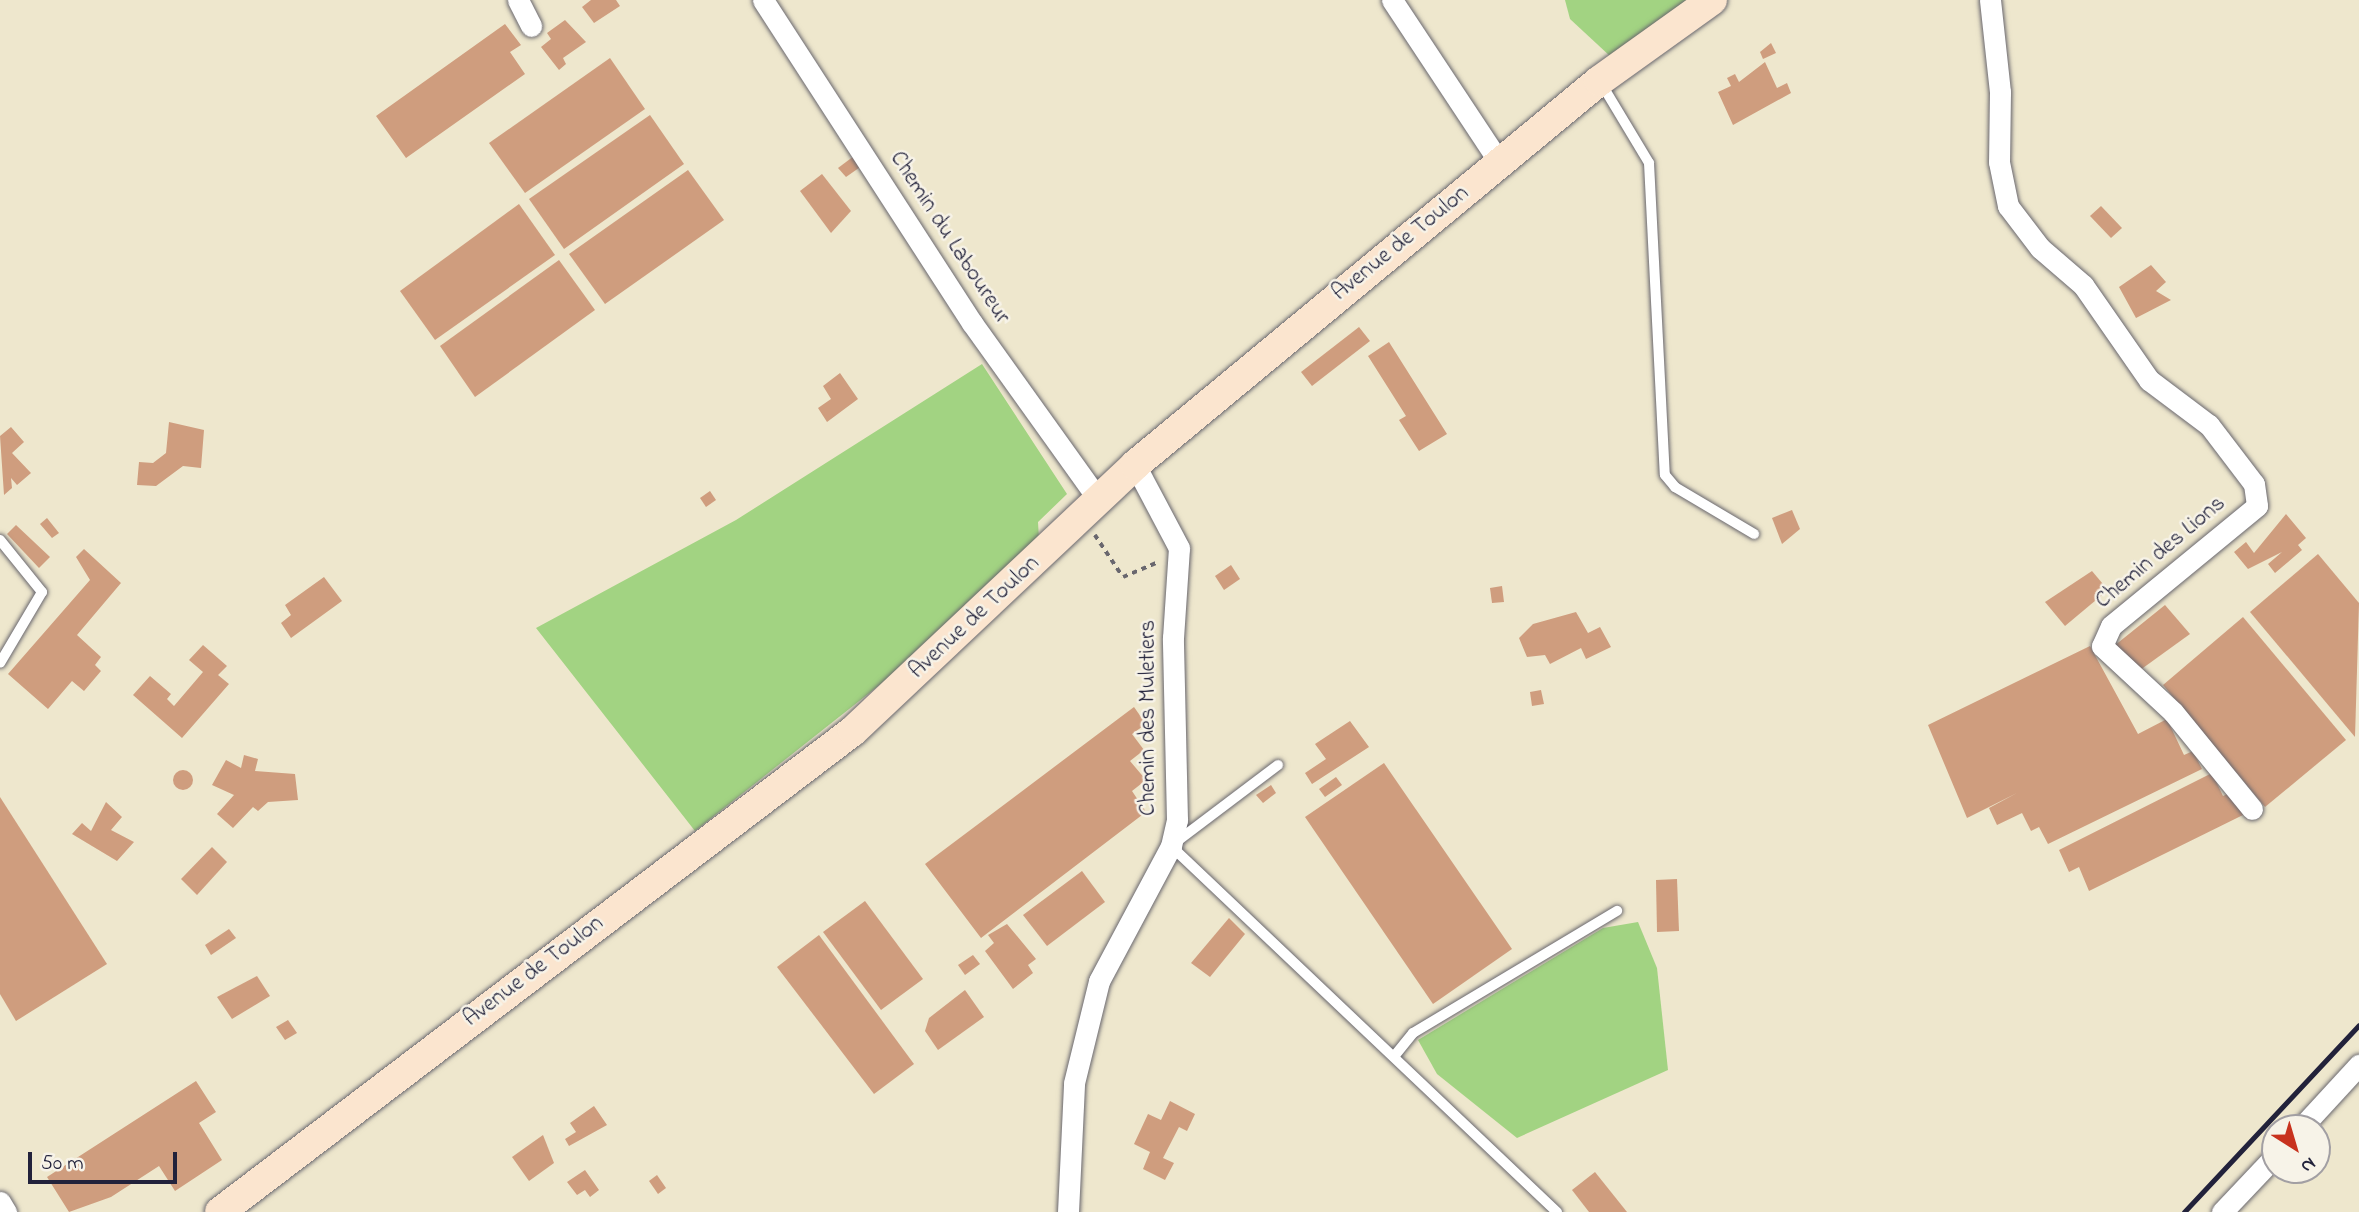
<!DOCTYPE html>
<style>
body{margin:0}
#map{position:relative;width:2359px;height:1212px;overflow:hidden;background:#eee7cd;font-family:"Indie Flower",sans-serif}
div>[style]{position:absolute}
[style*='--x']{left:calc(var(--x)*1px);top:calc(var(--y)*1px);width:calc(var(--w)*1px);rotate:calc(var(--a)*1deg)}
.green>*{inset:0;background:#a2d382}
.building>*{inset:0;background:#cf9d7e}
.round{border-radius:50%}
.path>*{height:3.5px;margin-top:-1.75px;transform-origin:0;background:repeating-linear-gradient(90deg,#69676e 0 5px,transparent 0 10px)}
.roads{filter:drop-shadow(0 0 2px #69676e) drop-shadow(0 0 2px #69676e)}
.lane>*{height:10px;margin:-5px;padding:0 5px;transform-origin:5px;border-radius:5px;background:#fff}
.street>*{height:21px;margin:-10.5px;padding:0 10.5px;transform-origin:10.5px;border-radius:10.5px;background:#fff}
.secondary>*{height:30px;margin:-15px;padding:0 15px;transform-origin:15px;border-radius:15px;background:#fbe5cf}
.rail>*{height:5px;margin:-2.5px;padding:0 2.5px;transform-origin:2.5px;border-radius:2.5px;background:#22223b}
span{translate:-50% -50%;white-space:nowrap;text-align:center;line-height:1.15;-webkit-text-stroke:5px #f7f3e8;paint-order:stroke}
.street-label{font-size:23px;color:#22223b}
.north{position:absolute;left:2261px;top:1114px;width:70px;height:70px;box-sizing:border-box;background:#f7f3e8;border:2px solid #a29fa3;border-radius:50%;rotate:143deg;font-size:19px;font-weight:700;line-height:28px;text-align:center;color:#22223b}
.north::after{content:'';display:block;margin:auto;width:24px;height:32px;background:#c8321e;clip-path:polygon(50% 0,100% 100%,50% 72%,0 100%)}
.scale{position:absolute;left:28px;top:1152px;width:149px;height:32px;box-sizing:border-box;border:4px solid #22223b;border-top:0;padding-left:9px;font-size:21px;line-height:24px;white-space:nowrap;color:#22223b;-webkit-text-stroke:5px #f7f3e8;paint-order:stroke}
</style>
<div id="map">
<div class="green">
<div style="clip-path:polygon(1565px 0,1689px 0,1611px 57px,1570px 19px)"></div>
<div style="clip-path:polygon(982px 364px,1067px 494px,1038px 522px,1039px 539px,887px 679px,695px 831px,536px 628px,736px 520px)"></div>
<div style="clip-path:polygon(1638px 922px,1657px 968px,1668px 1070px,1517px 1138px,1437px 1074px,1418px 1040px,1603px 928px)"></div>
</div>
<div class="building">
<div style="clip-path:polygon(591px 0,616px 0,620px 6px,594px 23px,582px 7px)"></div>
<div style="clip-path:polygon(565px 20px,586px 42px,563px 58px,566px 64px,559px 70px,541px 47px,551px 39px,547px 33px)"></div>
<div style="clip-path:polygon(505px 24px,521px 45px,510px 52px,525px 74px,406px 158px,376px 116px)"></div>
<div style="clip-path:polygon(1771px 43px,1776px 53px,1763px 59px,1760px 52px)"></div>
<div style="clip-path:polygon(610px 58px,645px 109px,525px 193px,489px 143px)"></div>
<div style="clip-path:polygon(1765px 62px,1777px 88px,1787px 83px,1791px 93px,1733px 125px,1718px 92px,1731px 86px,1727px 78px,1735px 74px,1739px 82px)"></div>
<div style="clip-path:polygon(650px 115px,684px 164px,564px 249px,529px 199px)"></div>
<div style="clip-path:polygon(858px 153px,866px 163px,846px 177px,838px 168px)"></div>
<div style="clip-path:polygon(688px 170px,724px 220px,605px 304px,569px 254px)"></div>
<div style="clip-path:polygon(822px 174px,851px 211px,831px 233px,800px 191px)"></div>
<div style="clip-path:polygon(519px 204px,555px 255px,435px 340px,400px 291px)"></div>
<div style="clip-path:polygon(2101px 206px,2122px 228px,2111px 238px,2090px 216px)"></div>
<div style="clip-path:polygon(559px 260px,595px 310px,475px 397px,440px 346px)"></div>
<div style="clip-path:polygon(2151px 265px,2166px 282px,2156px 291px,2171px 300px,2136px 318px,2119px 287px)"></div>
<div style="clip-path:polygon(1359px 327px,1370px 341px,1312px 386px,1301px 372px)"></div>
<div style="clip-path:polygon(1389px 342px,1447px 434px,1419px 451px,1399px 420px,1406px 416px,1368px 356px)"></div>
<div style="clip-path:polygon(840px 373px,858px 399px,827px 422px,818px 408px,831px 399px,823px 386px)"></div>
<div style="clip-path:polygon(169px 422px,204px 430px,201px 468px,183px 466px,156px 486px,137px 485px,139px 462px,153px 463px,166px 453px)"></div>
<div style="clip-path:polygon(11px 427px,24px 442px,12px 453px,31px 473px,17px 485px,11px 478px,12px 488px,4px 495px,0 436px)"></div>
<div style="clip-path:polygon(710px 491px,716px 500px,706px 507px,700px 498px)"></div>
<div style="clip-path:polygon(1792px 510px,1800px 529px,1782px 544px,1772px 518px)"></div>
<div style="clip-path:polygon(2286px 514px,2306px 538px,2298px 545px,2302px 550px,2275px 573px,2268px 564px,2282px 552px,2248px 569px,2234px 552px,2246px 542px,2254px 553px)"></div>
<div style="clip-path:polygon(47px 518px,59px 533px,52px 538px,40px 524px)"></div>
<div style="clip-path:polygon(16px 525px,50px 557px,39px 568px,7px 534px)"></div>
<div style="clip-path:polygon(84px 549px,121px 583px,77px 635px,101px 657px,95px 665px,101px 671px,84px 691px,72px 681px,48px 709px,8px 674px,90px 580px,76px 557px)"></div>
<div style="clip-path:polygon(2318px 554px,2359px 603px,2355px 737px,2250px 612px)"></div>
<div style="clip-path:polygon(1231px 565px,1240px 579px,1224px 590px,1215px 576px)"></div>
<div style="clip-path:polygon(2092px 571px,2108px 590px,2065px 626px,2045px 602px)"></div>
<div style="clip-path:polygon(324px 577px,342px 601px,291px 638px,281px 623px,291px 615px,285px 605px)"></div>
<div style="clip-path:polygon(1502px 586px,1504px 602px,1492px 603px,1490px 588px)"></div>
<div style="clip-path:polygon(2165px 605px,2190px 634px,2136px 673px,2114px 646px)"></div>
<div style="clip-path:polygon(1576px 612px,1588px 633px,1600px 627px,1611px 647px,1586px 659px,1581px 648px,1550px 664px,1545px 655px,1527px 657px,1519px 638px,1533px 624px)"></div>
<div style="clip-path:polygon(2243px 617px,2346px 740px,2265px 807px,2163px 685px)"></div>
<div style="clip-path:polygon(203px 645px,227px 666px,218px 675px,229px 684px,182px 738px,133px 695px,150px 676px,171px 694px,167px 699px,174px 706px,203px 672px,189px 660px)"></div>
<div style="clip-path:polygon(2090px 646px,2138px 734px,2167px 719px,2184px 755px,2193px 751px,2202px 769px,2048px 844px,2039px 827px,2031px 831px,2022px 813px,1997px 825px,1989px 808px,2017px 793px,1967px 818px,1928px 725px)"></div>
<div style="clip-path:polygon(1541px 690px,1544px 704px,1532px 706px,1530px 692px)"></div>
<div style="clip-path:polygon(1134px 707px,1146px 724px,1132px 734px,1144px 750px,1130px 761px,1146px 780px,1132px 791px,1146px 812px,981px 938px,925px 864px)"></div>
<div style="clip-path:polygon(1350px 721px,1369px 747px,1312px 784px,1305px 773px,1326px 759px,1315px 744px)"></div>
<div style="clip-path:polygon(244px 755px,258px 759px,255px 771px,295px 774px,298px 800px,268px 802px,258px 811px,253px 807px,233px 828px,217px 814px,234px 795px,212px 785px,226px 760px,241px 768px)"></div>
<div style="clip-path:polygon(1384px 763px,1512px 949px,1433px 1004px,1305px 817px)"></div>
<div class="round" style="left:173px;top:770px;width:20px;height:20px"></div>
<div style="clip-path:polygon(2212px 773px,2223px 796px,2232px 792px,2243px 815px,2089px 891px,2079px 867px,2069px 872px,2059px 850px)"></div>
<div style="clip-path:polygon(1336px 777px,1342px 785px,1325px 797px,1319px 789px)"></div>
<div style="clip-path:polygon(1271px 785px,1276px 793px,1263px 803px,1256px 795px)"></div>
<div style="clip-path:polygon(0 797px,107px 964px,16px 1021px,0 994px)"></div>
<div style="clip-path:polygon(106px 802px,122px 817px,111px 830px,134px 842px,117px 861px,72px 834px,82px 823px,91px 831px)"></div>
<div style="clip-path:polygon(212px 847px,227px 862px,197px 895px,181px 879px)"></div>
<div style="clip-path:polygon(1082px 871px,1105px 902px,1047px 946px,1023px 915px)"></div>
<div style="clip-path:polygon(1677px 879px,1679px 931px,1657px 932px,1656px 880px)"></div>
<div style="clip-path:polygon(865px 901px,923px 979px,881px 1010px,823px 932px)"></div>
<div style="clip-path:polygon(1229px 918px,1245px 934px,1210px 977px,1191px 963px)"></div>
<div style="clip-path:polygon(1007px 924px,1036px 959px,1028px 965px,1033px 973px,1013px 989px,985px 951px,994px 943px,988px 935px)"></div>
<div style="clip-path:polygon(229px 929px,236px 938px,211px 955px,205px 945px)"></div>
<div style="clip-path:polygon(819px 935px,914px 1064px,874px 1094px,777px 967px)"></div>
<div style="clip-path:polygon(973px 955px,980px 964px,965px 975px,958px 965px)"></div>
<div style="clip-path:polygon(257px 976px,270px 996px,232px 1019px,217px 997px)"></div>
<div style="clip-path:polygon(965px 990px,984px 1017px,938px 1050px,925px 1031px,929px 1018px)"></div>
<div style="clip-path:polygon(288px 1020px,297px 1033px,285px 1040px,276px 1027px)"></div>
<div style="clip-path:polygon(196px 1081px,216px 1112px,199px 1123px,222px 1160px,175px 1191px,159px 1166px,111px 1197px,69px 1212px,47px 1177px)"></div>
<div style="clip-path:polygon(1170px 1101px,1195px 1114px,1187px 1131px,1179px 1127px,1163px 1158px,1174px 1163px,1165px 1180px,1143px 1169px,1150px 1152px,1134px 1144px,1148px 1114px,1161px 1120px)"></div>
<div style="clip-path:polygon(594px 1106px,607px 1125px,569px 1146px,565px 1139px,576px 1132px,570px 1123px)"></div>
<div style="clip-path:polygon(543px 1135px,554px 1163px,529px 1181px,512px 1157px)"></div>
<div style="clip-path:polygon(585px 1170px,599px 1190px,590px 1197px,585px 1190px,577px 1195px,567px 1182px)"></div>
<div style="clip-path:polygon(1595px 1172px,1627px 1212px,1589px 1212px,1572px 1190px)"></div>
<div style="clip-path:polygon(657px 1175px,666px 1188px,658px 1194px,649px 1181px)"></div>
</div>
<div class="path">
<div style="--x:1095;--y:535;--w:50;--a:56.3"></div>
<div style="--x:1123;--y:577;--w:38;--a:-23"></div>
</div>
<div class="roads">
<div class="lane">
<div style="--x:1601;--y:83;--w:93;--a:59"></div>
<div style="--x:1649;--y:163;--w:312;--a:87.1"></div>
<div style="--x:1665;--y:475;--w:16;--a:50"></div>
<div style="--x:1675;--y:487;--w:92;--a:30.7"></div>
<div style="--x:0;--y:540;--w:67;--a:51.1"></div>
<div style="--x:42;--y:592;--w:82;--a:120.6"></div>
<div style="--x:1278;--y:765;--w:134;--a:142.9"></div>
<div style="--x:1171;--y:846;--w:532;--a:43.48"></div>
<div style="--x:1396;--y:1054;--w:27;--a:-51"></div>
<div style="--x:1413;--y:1033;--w:238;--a:-30.9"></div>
</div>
<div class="street">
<div style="--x:518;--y:0;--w:29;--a:63"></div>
<div style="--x:763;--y:0;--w:385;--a:57.1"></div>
<div style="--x:972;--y:323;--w:216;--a:54.4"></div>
<div style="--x:1392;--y:0;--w:196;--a:56.5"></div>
<div style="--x:1990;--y:0;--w:93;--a:83.8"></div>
<div style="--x:2000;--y:92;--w:70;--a:90.8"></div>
<div style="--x:1999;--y:162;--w:45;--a:78.4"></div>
<div style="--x:2008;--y:206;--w:53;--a:52.7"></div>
<div style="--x:2040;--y:248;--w:57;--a:40.7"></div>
<div style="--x:2083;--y:285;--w:116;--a:55.2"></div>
<div style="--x:2149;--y:380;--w:75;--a:36.9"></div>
<div style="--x:2209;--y:425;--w:74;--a:52.7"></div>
<div style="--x:2254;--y:484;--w:22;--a:82"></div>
<div style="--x:2257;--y:506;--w:189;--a:140.6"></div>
<div style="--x:2111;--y:626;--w:22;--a:114"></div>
<div style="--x:2102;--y:646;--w:97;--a:42.9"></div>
<div style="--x:2173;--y:712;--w:125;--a:50.8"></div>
<div style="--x:2301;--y:1128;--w:86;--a:-47.4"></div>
<div style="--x:0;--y:1202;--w:12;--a:59"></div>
<div style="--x:1068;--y:1212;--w:129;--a:-87.3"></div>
<div style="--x:1074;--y:1083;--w:105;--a:-76.2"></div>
<div style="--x:1099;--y:981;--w:153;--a:-61.9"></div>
<div style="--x:1171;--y:846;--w:27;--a:-77"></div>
<div style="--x:1177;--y:820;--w:182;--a:-91.3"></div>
<div style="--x:1173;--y:638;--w:90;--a:-86.2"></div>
<div style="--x:1179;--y:548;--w:94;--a:-117.9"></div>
<div style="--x:2222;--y:1212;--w:77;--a:-46.6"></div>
</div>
<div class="secondary">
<div style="--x:220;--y:1212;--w:795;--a:-37.23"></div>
<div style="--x:853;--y:731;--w:388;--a:-43.3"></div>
<div style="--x:1135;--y:465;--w:602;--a:-39.61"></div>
<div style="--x:1599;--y:81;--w:139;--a:-35.6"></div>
</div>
</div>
<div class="rail">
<div style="--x:2184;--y:1212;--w:256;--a:-46.9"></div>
</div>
<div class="street-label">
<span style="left:949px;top:238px;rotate:57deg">Chemin du Laboureur</span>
<span style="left:1401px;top:244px;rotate:-39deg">Avenue de Toulon</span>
<span style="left:2161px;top:553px;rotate:-40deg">Chemin des Lions</span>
<span style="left:975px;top:618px;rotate:-43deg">Avenue de Toulon</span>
<span style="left:1149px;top:718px;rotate:-90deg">Chemin des Muletiers</span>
<span style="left:534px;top:972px;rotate:-37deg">Avenue de Toulon</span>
</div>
<div class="north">N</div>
<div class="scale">50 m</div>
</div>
